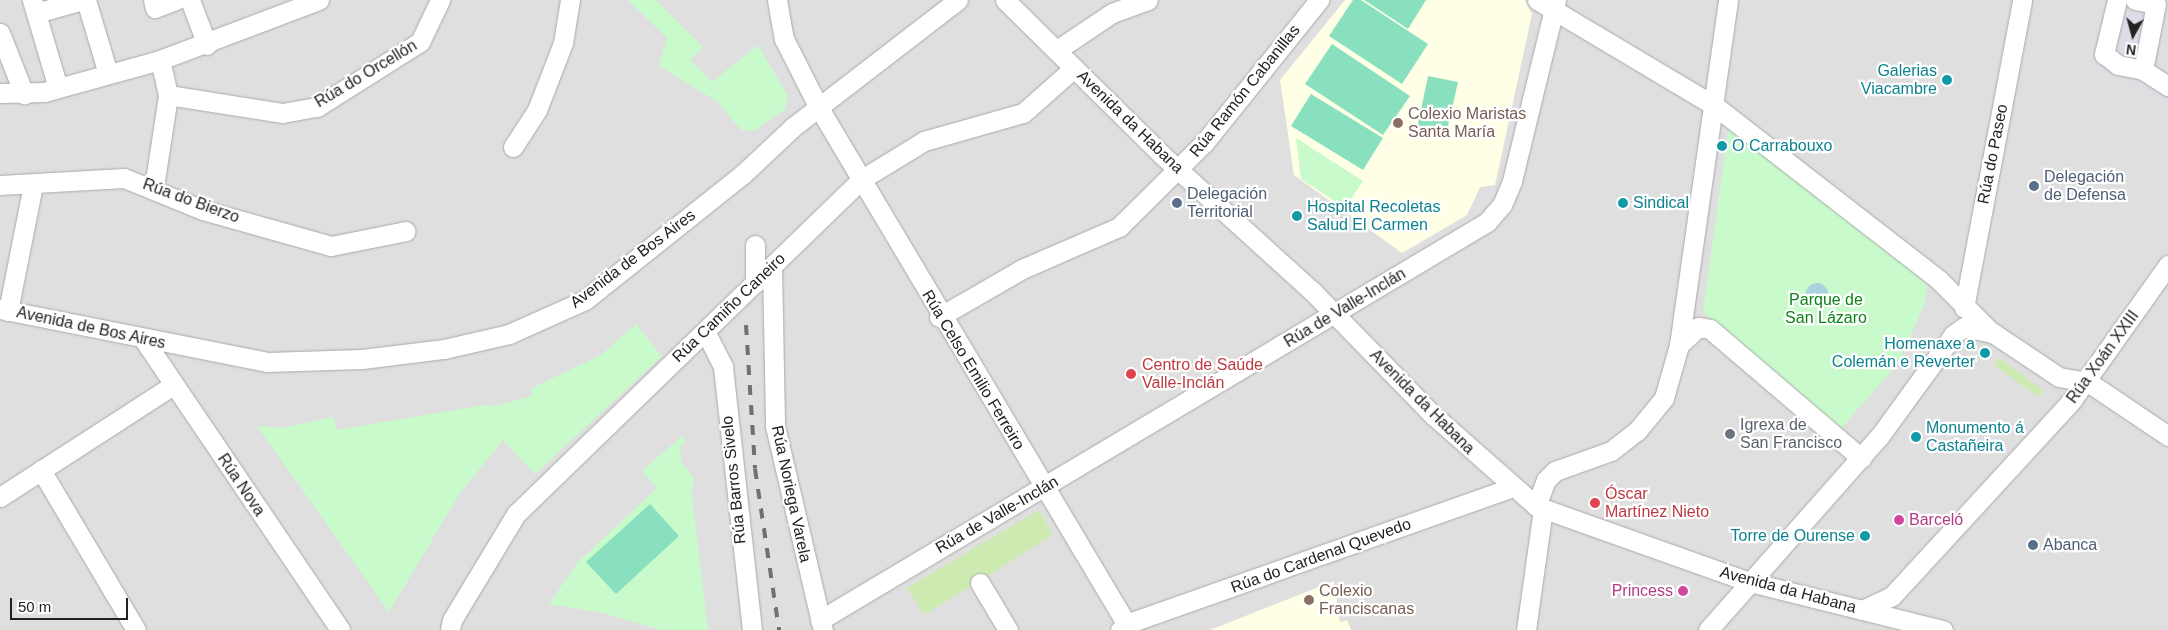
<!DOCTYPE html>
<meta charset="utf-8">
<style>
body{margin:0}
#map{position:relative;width:2168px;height:630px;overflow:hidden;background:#f2efe9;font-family:Helvetica,sans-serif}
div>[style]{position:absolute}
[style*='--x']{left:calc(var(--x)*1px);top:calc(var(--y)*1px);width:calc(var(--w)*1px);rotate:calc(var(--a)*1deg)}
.residential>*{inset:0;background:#e0dfdf}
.education>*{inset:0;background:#ffffe5}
.grass>*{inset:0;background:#cdebb0}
.park>*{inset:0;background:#c8facc}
.pitch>*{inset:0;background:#88e0be}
.plaza>*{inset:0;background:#dddde8}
.water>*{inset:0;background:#aad3df}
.round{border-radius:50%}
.roads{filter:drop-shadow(0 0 1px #a9a9a9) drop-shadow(0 0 1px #a9a9a9)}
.minor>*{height:19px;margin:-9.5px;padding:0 9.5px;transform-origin:9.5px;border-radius:9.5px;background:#fff}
.rail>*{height:4px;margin-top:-2px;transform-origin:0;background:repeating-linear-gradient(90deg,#707070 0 10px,transparent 0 20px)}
.dots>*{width:14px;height:14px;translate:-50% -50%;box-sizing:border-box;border:2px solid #fff;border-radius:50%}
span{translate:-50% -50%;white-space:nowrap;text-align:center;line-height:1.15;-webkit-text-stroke:4.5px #fff;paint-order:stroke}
.culture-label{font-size:16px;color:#0d838f}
.right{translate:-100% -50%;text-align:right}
.left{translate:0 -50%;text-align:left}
.street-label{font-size:16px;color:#222}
.education-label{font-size:16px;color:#785e54}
.service-label{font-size:16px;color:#4e5e75}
.park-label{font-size:16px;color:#0c8416}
.health-label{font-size:16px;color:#be3a42}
.worship-label{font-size:16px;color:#5b616d}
.hotel-label{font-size:16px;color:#b23c85}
.north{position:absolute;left:2108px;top:10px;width:50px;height:50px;-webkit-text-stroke:4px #fff;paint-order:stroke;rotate:187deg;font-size:14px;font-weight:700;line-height:20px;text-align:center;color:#222}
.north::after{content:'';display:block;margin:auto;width:18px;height:22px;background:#222;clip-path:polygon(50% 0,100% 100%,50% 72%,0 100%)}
.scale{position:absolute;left:10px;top:598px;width:118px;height:22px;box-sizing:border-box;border:2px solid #222;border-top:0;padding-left:6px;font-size:15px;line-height:18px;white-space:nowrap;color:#222;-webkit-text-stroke:4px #fff;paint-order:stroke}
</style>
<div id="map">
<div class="residential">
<div style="clip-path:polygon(0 0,2168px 0,2168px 630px,0 630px)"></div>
</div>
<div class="education">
<div style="clip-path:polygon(1345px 0,1525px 0,1532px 14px,1495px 185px,1480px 187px,1467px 215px,1402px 253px,1294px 175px,1280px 80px)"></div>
<div style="clip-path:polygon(1334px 581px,1340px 622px,1347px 620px,1351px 630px,1210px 630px)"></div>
</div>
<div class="grass">
<div style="clip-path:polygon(1999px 358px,2044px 391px,2039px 397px,1994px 365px)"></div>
<div style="clip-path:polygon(1039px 510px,1053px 535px,924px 615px,907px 588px)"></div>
</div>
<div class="park">
<div style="clip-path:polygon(628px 0,656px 0,703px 47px,690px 60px,712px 82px,758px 45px,788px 96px,785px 109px,755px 130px,741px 130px,718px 102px,659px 66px,667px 38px)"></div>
<div style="clip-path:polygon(1729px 124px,1927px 284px,1925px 303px,1898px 363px,1839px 431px,1703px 312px)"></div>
<div style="clip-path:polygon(1296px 138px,1363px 181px,1345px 208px,1301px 179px)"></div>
<div style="clip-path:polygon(636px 324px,662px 356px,535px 474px,503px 440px,460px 493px,389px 612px,257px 426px,281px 428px,333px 417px,337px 430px,490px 404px,492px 407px,532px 396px,530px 389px,601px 355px)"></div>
<div style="clip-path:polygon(682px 436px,686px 440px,680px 447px,681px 461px,693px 477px,694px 486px,691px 487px,708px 630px,661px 630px,603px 613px,549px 604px,577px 563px,657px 488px,642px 471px)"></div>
</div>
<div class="pitch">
<div style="clip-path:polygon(1353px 0,1361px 0,1428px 44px,1402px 84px,1329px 36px)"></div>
<div style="clip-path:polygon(1364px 0,1426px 0,1408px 29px)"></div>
<div style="clip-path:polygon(1332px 44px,1410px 96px,1383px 135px,1305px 84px)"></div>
<div style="clip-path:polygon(1428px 76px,1458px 82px,1446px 135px,1417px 129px)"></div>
<div style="clip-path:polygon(1311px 94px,1383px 138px,1363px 170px,1291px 126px)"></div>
<div style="clip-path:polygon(650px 504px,679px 536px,616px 594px,586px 562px)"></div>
</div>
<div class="plaza">
<div style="clip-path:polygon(2094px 0,2159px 0,2153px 49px,2159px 65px,2168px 71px,2168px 104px,2132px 79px,2099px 71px,2093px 61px,2105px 2px)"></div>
</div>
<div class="water">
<div class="round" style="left:1806px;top:283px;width:22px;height:22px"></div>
</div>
<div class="roads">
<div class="minor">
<div style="--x:32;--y:0;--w:92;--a:73.5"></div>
<div style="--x:86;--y:0;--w:77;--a:73.4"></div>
<div style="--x:153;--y:0;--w:8;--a:76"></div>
<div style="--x:155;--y:8;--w:22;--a:-21"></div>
<div style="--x:190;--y:0;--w:48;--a:69.3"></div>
<div style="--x:777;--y:0;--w:40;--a:80"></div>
<div style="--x:784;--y:39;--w:77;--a:63.1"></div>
<div style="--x:819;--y:108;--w:608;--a:59.21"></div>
<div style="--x:1005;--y:0;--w:221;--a:44.6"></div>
<div style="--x:1162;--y:155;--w:202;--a:42.2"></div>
<div style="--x:1312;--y:291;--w:175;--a:45.7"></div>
<div style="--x:1434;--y:416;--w:136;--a:41.4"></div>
<div style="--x:1536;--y:506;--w:227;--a:19.6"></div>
<div style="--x:1750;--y:582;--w:199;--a:14"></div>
<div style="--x:1537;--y:0;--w:207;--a:30.8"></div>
<div style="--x:1715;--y:106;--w:284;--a:37.8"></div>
<div style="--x:1939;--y:280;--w:72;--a:45"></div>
<div style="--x:2117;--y:0;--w:56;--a:103.5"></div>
<div style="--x:2104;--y:54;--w:18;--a:38"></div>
<div style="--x:2118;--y:65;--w:25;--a:11"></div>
<div style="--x:2143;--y:70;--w:30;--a:33"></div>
<div style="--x:2135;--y:0;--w:21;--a:11"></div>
<div style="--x:2156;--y:4;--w:67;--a:101.1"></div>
<div style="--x:36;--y:13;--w:49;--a:-15.5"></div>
<div style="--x:0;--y:33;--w:66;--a:68.5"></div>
<div style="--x:1057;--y:50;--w:66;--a:-33.9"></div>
<div style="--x:1112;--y:13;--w:38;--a:-20"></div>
<div style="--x:160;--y:60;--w:170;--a:-20.7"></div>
<div style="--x:0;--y:93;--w:44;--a:-1.3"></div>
<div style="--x:44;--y:92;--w:120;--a:-15.4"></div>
<div style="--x:160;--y:60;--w:36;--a:77"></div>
<div style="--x:168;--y:95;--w:115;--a:9"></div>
<div style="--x:282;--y:113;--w:36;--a:-10"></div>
<div style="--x:317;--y:107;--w:122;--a:-32.3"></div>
<div style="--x:420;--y:42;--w:47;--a:-64.5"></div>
<div style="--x:513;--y:147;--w:44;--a:-57"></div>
<div style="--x:537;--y:110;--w:72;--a:-68.8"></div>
<div style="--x:563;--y:43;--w:44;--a:-80.8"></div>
<div style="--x:0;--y:185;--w:124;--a:-3.2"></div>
<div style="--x:124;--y:178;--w:85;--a:22.1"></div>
<div style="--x:203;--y:210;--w:133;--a:15.7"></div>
<div style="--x:331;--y:246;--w:76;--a:-11.3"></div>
<div style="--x:154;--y:187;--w:93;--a:-81.3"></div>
<div style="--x:755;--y:245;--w:38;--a:90"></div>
<div style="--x:772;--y:266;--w:160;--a:88.9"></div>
<div style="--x:775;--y:426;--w:210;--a:76.8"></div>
<div style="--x:1964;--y:308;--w:313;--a:-79.3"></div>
<div style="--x:0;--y:309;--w:272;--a:11.2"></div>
<div style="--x:267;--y:362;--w:95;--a:-1.8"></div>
<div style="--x:362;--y:359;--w:83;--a:-7"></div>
<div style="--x:444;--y:349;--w:67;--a:-13"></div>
<div style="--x:509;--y:334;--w:83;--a:-24.1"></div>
<div style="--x:585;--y:300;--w:202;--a:-38.6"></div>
<div style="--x:743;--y:174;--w:69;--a:-43.2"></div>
<div style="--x:793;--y:127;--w:208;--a:-37.6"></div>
<div style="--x:8;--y:311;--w:128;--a:-78.8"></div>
<div style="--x:939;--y:317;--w:96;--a:-30"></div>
<div style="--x:1022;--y:269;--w:106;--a:-23.4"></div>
<div style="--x:1119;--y:227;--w:120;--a:-44.7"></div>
<div style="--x:1204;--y:143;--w:184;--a:-51.2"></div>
<div style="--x:706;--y:333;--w:38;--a:63"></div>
<div style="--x:723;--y:367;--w:265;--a:83.7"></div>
<div style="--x:144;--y:340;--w:350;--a:55.9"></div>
<div style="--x:1679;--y:345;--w:348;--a:-81.9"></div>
<div style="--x:41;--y:470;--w:186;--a:59.3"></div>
<div style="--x:0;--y:497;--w:206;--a:-32.9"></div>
<div style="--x:1536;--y:506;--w:28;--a:-69"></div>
<div style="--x:1546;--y:480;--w:13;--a:-45"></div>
<div style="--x:1555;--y:471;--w:59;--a:-19.7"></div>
<div style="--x:1611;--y:451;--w:33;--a:-38"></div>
<div style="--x:1637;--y:431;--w:43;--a:-50.7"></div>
<div style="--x:1664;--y:398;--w:55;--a:-74.2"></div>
<div style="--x:1679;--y:345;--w:26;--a:-43"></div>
<div style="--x:1698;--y:327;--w:12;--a:9"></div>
<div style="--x:1710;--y:329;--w:199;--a:40.5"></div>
<div style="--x:980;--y:583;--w:55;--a:59.2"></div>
<div style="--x:1862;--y:610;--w:33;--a:-25"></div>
<div style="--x:1892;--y:596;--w:266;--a:-47.4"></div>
<div style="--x:2072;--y:400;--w:166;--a:-54.6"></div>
<div style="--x:820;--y:620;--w:777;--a:-30.82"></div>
<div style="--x:1487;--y:222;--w:23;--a:-49"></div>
<div style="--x:1502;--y:205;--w:26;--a:-67"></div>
<div style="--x:1512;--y:181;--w:186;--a:-76.3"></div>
<div style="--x:450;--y:630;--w:10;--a:-79"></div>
<div style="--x:452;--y:620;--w:124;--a:-58.9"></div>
<div style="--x:516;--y:514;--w:482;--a:-44.1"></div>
<div style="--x:862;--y:179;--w:73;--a:-31.5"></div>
<div style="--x:924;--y:141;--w:103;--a:-15.8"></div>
<div style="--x:1023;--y:113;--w:68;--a:-41.4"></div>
<div style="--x:1120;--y:630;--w:11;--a:-38"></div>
<div style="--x:1129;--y:623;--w:407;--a:-19.5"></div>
<div style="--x:1526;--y:630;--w:122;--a:-82"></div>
<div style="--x:1708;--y:630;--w:258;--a:-48.5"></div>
<div style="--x:1879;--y:437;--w:126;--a:-54"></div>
<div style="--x:1953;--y:335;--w:14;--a:-36"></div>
<div style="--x:1964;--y:327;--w:30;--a:12"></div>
<div style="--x:1993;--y:333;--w:79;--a:33.7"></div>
<div style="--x:2059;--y:377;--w:29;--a:10"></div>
<div style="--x:2088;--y:382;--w:97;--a:34"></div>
</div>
</div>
<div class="rail">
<div style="--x:746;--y:325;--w:144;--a:86.4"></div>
<div style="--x:755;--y:469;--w:163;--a:81.5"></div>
</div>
<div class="dots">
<div style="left:1947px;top:80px;background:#0f9aa8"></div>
<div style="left:1398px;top:123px;background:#8d6e63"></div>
<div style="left:1722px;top:146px;background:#0f9aa8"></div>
<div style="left:2034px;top:186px;background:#5c6f8a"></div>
<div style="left:1177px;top:203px;background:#5c6f8a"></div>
<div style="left:1623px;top:203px;background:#0f9aa8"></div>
<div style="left:1297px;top:216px;background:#0f9aa8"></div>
<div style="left:1985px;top:353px;background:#0f9aa8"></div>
<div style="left:1131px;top:374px;background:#e0444e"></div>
<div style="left:1730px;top:434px;background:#6b7280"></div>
<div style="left:1916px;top:437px;background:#0f9aa8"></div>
<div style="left:1595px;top:503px;background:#e0444e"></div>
<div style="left:1899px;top:520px;background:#d1479c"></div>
<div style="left:1865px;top:536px;background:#0f9aa8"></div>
<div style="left:2033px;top:545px;background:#5c6f8a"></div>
<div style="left:1683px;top:591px;background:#d1479c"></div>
<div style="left:1309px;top:600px;background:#8d6e63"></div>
</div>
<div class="culture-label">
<span class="right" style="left:1937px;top:80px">Galerias<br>Viacambre</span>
<span class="left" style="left:1732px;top:146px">O Carrabouxo</span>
<span class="left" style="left:1633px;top:203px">Sindical</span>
<span class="left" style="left:1307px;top:216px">Hospital Recoletas<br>Salud El Carmen</span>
<span class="right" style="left:1975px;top:353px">Homenaxe a<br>Colemán e Reverter</span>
<span class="left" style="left:1926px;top:437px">Monumento á<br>Castañeira</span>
<span class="right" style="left:1855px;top:536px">Torre de Ourense</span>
</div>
<div class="street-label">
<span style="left:366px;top:74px;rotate:-31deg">Rúa do Orcellón</span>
<span style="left:1245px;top:91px;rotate:-51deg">Rúa Ramón Cabanillas</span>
<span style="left:1130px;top:122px;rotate:44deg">Avenida da Habana</span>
<span style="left:1993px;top:154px;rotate:-79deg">Rúa do Paseo</span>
<span style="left:191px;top:201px;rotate:20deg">Rúa do Bierzo</span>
<span style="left:633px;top:259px;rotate:-37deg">Avenida de Bos Aires</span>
<span style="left:729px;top:308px;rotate:-44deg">Rúa Camiño Caneiro</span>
<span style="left:1345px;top:308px;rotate:-31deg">Rúa de Valle-Inclán</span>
<span style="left:91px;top:328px;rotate:12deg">Avenida de Bos Aires</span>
<span style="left:2103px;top:357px;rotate:-54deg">Rúa Xoán XXIII</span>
<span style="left:973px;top:370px;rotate:59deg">Rúa Celso Emilio Ferreiro</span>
<span style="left:1422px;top:402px;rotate:45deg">Avenida da Habana</span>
<span style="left:734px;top:480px;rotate:-96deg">Rúa Barros Sivelo</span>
<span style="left:241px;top:485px;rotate:56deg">Rúa Nova</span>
<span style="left:791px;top:494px;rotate:78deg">Rúa Noriega Varela</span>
<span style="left:997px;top:515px;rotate:-30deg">Rúa de Valle-Inclán</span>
<span style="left:1321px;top:556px;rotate:-20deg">Rúa do Cardenal Quevedo</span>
<span style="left:1788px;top:590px;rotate:15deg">Avenida da Habana</span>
</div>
<div class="education-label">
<span class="left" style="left:1408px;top:123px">Colexio Maristas<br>Santa María</span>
<span class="left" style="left:1319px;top:600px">Colexio<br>Franciscanas</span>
</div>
<div class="service-label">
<span class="left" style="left:2044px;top:186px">Delegación<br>de Defensa</span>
<span class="left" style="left:1187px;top:203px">Delegación<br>Territorial</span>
<span class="left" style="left:2043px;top:545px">Abanca</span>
</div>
<div class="park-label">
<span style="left:1826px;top:309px">Parque de<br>San Lázaro</span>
</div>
<div class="health-label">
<span class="left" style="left:1142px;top:374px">Centro de Saúde<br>Valle-Inclán</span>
<span class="left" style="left:1605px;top:503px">Óscar<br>Martínez Nieto</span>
</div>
<div class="worship-label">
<span class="left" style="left:1740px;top:434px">Igrexa de<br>San Francisco</span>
</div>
<div class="hotel-label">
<span class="left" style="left:1909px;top:520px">Barceló</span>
<span class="right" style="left:1673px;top:591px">Princess</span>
</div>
<div class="north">N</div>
<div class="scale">50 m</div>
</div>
